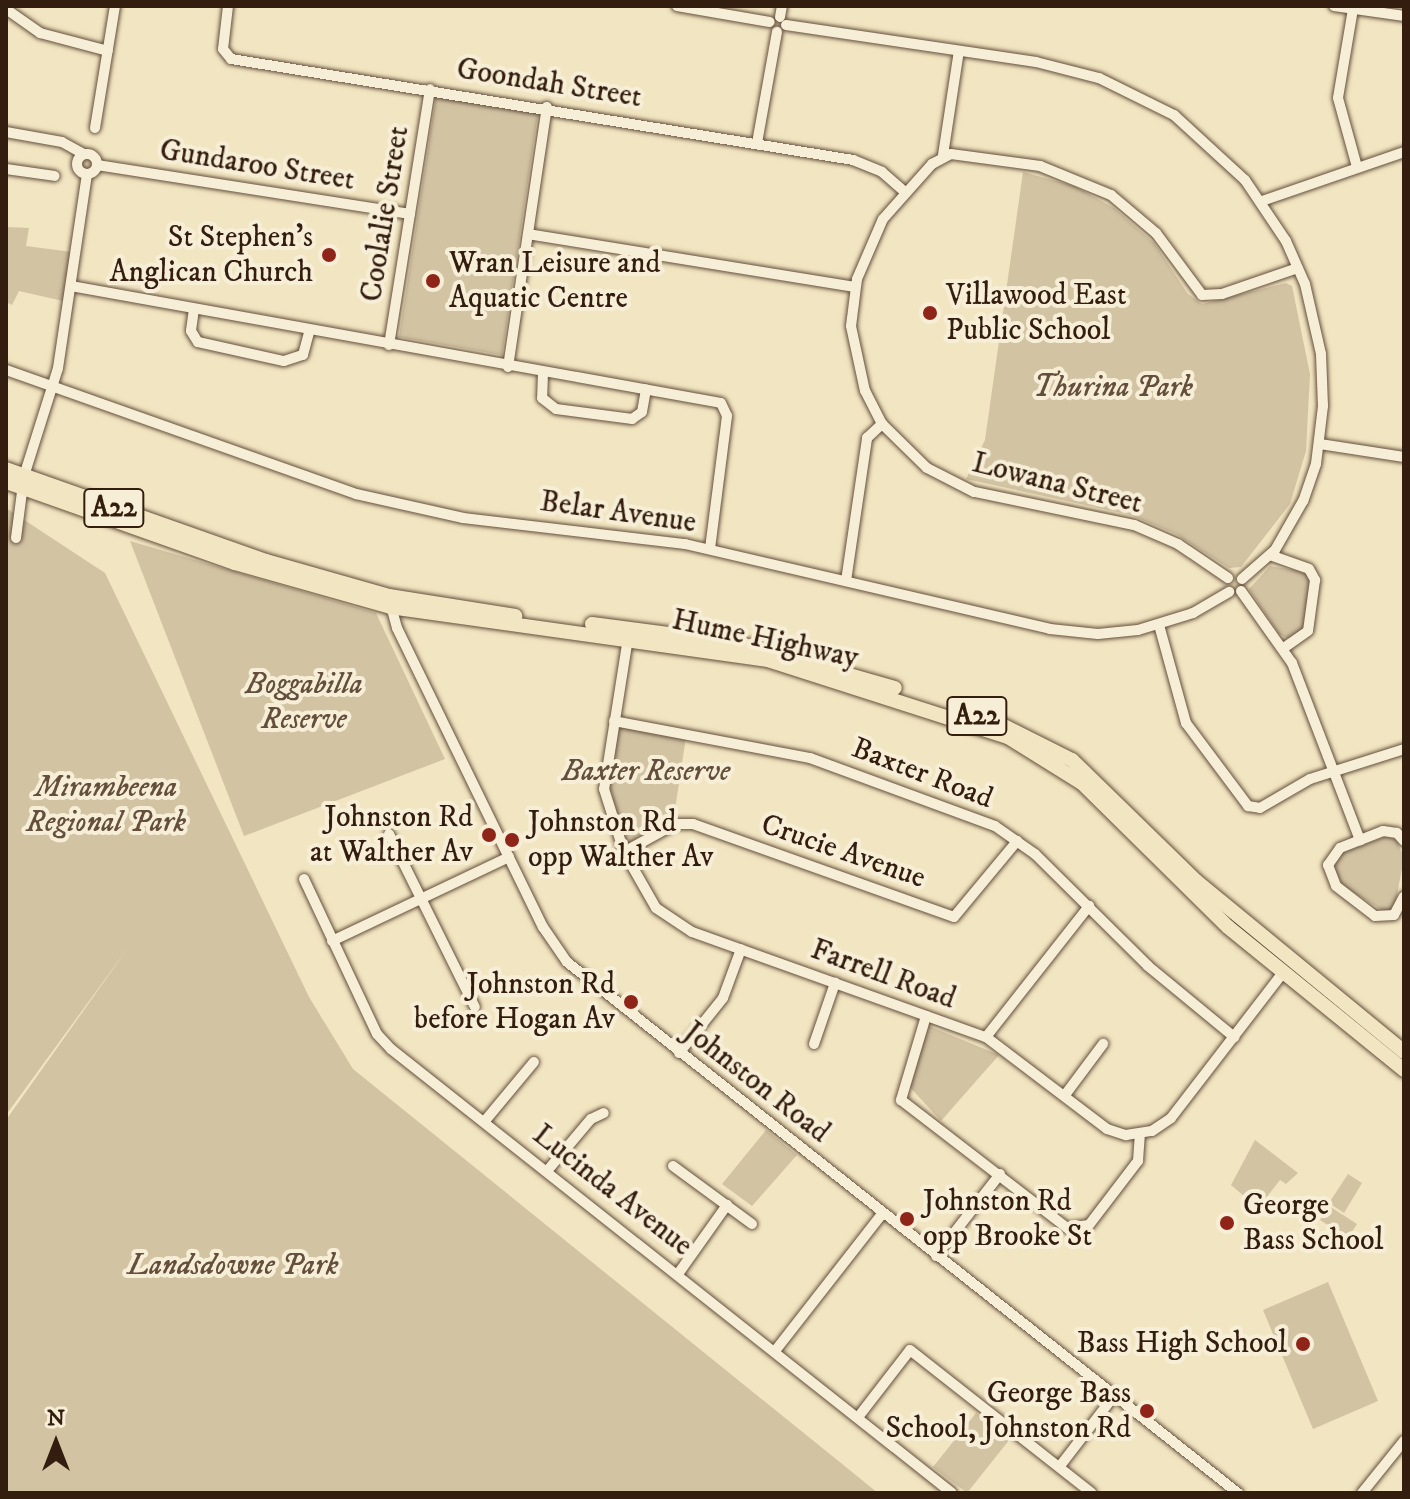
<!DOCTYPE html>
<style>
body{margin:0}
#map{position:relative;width:1410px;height:1499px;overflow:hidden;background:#f2e5c1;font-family:"IM FELL DW Pica",serif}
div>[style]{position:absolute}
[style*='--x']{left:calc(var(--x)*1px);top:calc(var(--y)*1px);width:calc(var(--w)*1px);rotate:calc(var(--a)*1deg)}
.green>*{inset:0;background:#d2c3a3}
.roads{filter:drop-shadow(0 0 2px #634f3c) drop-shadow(0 0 2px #634f3c)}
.minor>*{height:10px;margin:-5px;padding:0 5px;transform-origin:5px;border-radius:5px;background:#f7eed7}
.minor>.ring{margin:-5px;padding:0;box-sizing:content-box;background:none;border:10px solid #f7eed7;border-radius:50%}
.highway>*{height:14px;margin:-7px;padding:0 7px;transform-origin:7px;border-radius:7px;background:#f2e5c1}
.dots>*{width:22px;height:22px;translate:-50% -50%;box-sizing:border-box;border:4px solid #f7eed7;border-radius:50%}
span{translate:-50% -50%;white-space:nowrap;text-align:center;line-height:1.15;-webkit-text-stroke:8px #f7eed7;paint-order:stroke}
.shield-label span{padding:2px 6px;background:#f7eed7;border:2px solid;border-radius:6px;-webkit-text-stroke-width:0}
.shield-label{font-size:28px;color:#331d0f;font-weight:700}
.street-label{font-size:30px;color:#331d0f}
.poi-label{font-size:30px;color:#331d0f}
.right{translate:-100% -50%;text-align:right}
.left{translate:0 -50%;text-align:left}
.park-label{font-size:30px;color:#634f3b;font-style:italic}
.frame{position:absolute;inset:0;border:8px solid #331d0f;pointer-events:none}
.north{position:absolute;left:16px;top:1403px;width:80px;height:80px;-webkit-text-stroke:6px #f7eed7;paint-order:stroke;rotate:0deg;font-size:22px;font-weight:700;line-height:32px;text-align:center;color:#331d0f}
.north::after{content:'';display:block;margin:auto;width:28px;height:36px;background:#331d0f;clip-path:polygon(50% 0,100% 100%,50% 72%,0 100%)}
</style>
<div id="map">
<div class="green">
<div style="clip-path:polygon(436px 97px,538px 113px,502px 355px,399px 337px)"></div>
<div style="clip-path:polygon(1023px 172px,1074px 186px,1114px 208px,1154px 243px,1188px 294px,1202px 304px,1286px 283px,1292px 286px,1310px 374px,1306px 451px,1290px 504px,1241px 567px,1229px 568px,1176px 534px,1131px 515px,966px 479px,985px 440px)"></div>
<div style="clip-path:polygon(6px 227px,29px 228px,26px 246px,72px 252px,63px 301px,19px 291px,12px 305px,6px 302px)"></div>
<div style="clip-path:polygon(6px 508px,105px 573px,309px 997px,353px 1069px,878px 1493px,6px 1493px,6px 1120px,130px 945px,6px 1115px)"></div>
<div style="clip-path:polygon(130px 541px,376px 613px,445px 759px,244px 836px)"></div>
<div style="clip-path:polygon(1270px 566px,1306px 572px,1311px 582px,1303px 630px,1289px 639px,1279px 634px,1249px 589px)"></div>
<div style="clip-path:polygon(617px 726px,686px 737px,674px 816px,627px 844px,609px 785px)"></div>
<div style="clip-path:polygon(1387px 836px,1397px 841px,1404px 858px,1395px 905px,1387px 913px,1343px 886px,1333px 866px,1339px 854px)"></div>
<div style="clip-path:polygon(929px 1026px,999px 1055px,941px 1121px,908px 1085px)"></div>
<div style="clip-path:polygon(766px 1130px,797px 1155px,752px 1206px,722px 1184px)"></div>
<div style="clip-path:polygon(1255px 1140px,1298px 1173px,1286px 1184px,1280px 1180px,1258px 1208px,1231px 1185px)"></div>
<div style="clip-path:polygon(1348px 1174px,1362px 1183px,1344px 1213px,1329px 1203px)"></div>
<div style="clip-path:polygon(1329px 1206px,1357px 1224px,1348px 1238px,1320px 1220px)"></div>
<div style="clip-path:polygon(1328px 1282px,1378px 1401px,1313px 1429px,1263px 1310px)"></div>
<div style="clip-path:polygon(976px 1413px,1010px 1439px,967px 1493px,933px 1467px)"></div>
</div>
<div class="roads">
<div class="minor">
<div style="--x:228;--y:6;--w:43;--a:96.6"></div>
<div style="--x:223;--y:49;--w:13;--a:51"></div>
<div style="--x:231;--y:59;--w:630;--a:9.22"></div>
<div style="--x:853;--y:160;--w:31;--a:22"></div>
<div style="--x:882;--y:172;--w:30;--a:41"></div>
<div style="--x:677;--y:6;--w:94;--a:9.8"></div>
<div style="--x:1334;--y:6;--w:71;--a:8.1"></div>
<div style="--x:6;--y:9;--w:42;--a:35.2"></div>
<div style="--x:40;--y:33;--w:70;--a:14.8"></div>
<div style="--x:1353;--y:9;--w:90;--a:99.6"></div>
<div style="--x:1338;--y:98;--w:72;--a:74.6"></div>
<div style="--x:780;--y:17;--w:11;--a:-80"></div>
<div style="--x:786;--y:25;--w:253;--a:8.4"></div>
<div style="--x:1036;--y:62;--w:65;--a:14.3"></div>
<div style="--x:1099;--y:78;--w:84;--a:26.3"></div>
<div style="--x:1174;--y:115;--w:96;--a:42.5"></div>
<div style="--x:1245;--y:180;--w:73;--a:56.1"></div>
<div style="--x:1286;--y:241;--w:47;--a:66.2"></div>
<div style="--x:1305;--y:284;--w:72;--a:77.1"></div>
<div style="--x:1321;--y:354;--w:52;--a:87.8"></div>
<div style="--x:1323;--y:406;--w:58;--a:96.9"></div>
<div style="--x:1316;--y:464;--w:39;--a:109"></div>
<div style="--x:1303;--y:501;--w:56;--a:119.7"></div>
<div style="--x:1275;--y:550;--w:44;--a:138.7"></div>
<div style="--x:95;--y:128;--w:124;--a:-80.7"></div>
<div style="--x:6;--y:132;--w:57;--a:10.1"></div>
<div style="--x:62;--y:142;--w:25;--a:29"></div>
<div style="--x:757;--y:143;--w:113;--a:-79.8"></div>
<div class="ring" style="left:77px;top:154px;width:10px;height:10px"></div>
<div style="--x:943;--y:155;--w:105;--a:-81.3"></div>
<div style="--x:97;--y:165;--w:317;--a:8.9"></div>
<div style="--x:6;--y:169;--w:49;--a:8.1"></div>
<div style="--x:1262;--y:201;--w:150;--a:-19"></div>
<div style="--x:528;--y:234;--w:331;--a:9.2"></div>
<div style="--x:71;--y:286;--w:660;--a:10.2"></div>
<div style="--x:721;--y:403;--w:14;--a:65"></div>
<div style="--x:727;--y:416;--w:134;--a:97.3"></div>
<div style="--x:194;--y:309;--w:22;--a:98"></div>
<div style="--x:191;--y:331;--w:13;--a:58"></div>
<div style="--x:198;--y:342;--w:88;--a:12.5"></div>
<div style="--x:284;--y:361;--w:20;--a:-18"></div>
<div style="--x:303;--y:355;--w:24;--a:-75"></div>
<div style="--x:389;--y:345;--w:259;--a:-80.9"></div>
<div style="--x:508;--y:367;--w:263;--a:-81.5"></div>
<div style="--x:6;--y:370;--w:371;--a:19.5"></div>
<div style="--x:356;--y:494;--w:110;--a:12.6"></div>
<div style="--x:463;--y:518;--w:224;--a:6.7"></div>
<div style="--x:685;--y:544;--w:375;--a:13.1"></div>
<div style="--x:1050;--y:629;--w:48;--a:5.9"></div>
<div style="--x:1098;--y:634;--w:40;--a:-5.7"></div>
<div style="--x:1138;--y:630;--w:58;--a:-17.2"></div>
<div style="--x:1193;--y:613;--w:42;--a:-30.3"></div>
<div style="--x:543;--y:373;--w:25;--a:92"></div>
<div style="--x:542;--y:398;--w:18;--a:38"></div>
<div style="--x:556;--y:409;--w:77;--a:7.5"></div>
<div style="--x:632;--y:419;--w:12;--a:-35"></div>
<div style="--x:642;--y:412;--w:23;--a:-80"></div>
<div style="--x:1320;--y:444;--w:85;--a:8.8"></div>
<div style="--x:16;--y:538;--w:63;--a:-82.6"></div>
<div style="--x:24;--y:476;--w:113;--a:-72.5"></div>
<div style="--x:58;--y:368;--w:196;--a:-81.5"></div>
<div style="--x:1270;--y:555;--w:41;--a:19.7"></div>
<div style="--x:1309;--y:569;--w:13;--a:61"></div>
<div style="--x:1315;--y:580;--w:51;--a:97.8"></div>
<div style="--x:1308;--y:631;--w:29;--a:145"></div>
<div style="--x:1228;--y:578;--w:60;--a:-145.8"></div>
<div style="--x:1178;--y:544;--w:48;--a:-156.6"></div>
<div style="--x:1134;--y:525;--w:163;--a:-168.3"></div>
<div style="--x:974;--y:492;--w:53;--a:-152.9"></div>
<div style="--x:927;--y:468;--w:63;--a:-135.6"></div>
<div style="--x:882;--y:424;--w:37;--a:-117"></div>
<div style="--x:865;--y:391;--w:66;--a:-102.2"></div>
<div style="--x:851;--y:326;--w:47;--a:-82.7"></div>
<div style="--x:857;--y:279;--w:65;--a:-66.6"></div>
<div style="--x:883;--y:219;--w:74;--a:-48.3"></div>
<div style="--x:932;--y:164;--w:21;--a:-28"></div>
<div style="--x:951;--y:154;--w:90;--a:7.7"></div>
<div style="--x:1040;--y:166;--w:77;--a:22.2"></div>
<div style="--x:1111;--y:195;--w:59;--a:40.2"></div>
<div style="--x:1156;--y:233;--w:77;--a:53.4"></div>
<div style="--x:1202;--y:295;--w:20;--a:-3"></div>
<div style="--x:1222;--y:294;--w:80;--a:-18.9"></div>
<div style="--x:846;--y:581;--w:145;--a:-81.6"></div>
<div style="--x:867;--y:438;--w:21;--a:-43"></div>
<div style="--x:1241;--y:591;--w:88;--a:54.7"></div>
<div style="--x:1292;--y:663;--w:190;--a:69"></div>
<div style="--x:390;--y:602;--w:27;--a:75"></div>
<div style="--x:397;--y:628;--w:333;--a:64"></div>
<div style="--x:543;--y:927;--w:42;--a:55.6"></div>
<div style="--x:567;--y:962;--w:856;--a:38.36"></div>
<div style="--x:1159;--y:625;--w:102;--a:74.6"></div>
<div style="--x:1186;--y:723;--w:104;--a:53.2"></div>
<div style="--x:1248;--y:806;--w:12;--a:9"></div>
<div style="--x:1260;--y:808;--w:58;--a:-30.1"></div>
<div style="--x:1310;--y:779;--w:99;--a:-17.7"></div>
<div style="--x:628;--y:638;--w:153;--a:99"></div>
<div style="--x:604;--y:789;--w:66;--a:72.4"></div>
<div style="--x:624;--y:852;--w:64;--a:60.3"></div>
<div style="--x:656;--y:908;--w:43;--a:33.7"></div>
<div style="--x:692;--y:932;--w:312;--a:19.7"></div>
<div style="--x:986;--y:1037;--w:152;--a:37.2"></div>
<div style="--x:1107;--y:1129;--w:20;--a:18"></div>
<div style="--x:1126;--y:1135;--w:26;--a:-9"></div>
<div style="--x:1152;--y:1131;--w:23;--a:-34"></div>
<div style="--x:1171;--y:1118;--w:182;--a:-52.4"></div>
<div style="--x:614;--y:721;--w:199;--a:10.7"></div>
<div style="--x:810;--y:758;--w:197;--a:20.2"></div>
<div style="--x:995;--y:826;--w:49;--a:35"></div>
<div style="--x:1035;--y:854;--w:159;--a:44.7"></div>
<div style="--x:1148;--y:966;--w:112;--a:39.5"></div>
<div style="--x:389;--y:834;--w:193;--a:63.6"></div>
<div style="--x:1404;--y:841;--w:11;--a:-131"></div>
<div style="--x:1397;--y:833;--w:14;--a:-172"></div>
<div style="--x:1383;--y:831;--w:46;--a:158.4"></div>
<div style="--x:1340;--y:848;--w:21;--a:125"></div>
<div style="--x:1328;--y:865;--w:22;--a:69"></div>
<div style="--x:1336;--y:886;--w:49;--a:37.6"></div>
<div style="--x:1375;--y:916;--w:19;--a:-3"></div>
<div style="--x:1394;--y:915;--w:21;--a:-62"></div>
<div style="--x:624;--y:852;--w:58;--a:-28.8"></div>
<div style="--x:675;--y:824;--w:18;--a:0"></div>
<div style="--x:693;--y:824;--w:277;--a:19.6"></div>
<div style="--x:954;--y:917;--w:99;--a:-50.3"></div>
<div style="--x:304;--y:879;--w:171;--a:64.8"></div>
<div style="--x:377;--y:1034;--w:21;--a:47"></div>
<div style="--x:391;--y:1049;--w:715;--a:38.36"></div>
<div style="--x:332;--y:941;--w:196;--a:-25.4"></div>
<div style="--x:926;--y:1016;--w:88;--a:106.6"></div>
<div style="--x:901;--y:1100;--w:210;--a:37.6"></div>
<div style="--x:1067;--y:1228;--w:22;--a:-8"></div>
<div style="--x:1089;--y:1225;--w:81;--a:-52.6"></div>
<div style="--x:1138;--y:1161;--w:27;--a:-86"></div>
<div style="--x:986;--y:1037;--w:167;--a:-51.8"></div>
<div style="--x:814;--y:1044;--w:65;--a:-71"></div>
<div style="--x:679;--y:1053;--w:70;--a:-51.3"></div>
<div style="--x:723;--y:998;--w:52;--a:-69.8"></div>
<div style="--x:1065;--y:1095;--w:64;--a:-53.3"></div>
<div style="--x:484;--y:1122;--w:78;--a:-50.2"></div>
<div style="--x:673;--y:1166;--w:98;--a:36.3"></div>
<div style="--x:547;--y:1171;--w:68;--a:-49.8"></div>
<div style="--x:591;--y:1119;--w:14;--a:-25"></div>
<div style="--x:936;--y:1256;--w:104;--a:-52"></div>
<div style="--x:678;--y:1274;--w:85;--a:-54.6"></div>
<div style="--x:775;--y:1351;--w:174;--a:-52"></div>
<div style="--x:859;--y:1416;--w:83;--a:-52.3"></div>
<div style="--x:910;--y:1350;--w:231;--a:38.2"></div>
<div style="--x:1060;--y:1466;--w:88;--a:-52.4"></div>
<div style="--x:1362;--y:1493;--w:67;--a:-51.1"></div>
</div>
<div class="highway">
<div style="--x:6;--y:469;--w:276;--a:19.5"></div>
<div style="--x:266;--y:561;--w:128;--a:15.9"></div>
<div style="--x:389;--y:596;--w:128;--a:9"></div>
<div style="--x:6;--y:482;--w:243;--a:19.5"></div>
<div style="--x:235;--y:563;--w:161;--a:15.8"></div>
<div style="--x:390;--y:607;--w:382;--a:8"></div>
<div style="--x:768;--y:660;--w:252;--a:17.8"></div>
<div style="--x:1008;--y:737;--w:87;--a:31.9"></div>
<div style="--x:1082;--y:783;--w:205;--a:44.6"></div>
<div style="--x:1228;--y:927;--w:227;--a:39.1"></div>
<div style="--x:592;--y:624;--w:146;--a:7.5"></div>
<div style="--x:737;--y:643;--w:164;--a:15.9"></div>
<div style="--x:998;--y:723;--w:83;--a:26.6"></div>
<div style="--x:1072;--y:760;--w:173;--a:44.3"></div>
<div style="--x:1196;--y:881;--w:269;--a:39.4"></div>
</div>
</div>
<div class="dots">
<div style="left:329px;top:255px;background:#8f2418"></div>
<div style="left:433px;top:281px;background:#8f2418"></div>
<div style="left:930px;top:313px;background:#8f2418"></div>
<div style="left:489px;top:835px;background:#8f2418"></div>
<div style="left:512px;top:840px;background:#8f2418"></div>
<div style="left:631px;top:1002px;background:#8f2418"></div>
<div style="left:907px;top:1219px;background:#8f2418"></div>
<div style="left:1227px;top:1223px;background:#8f2418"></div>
<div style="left:1303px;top:1344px;background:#8f2418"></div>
<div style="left:1147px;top:1411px;background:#8f2418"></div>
</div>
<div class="shield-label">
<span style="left:114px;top:508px">A22</span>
<span style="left:977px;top:716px">A22</span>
</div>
<div class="street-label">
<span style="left:549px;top:84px;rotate:9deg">Goondah Street</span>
<span style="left:257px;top:166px;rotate:9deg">Gundaroo Street</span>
<span style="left:386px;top:214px;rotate:-81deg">Coolalie Street</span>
<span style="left:1057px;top:484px;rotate:14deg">Lowana Street</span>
<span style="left:618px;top:513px;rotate:8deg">Belar Avenue</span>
<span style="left:765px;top:640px;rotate:12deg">Hume Highway</span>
<span style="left:922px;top:774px;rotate:21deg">Baxter Road</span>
<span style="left:843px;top:852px;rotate:19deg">Crucie Avenue</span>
<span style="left:883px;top:975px;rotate:20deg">Farrell Road</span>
<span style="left:756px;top:1083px;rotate:38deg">Johnston Road</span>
<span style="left:612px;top:1191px;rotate:38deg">Lucinda Avenue</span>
</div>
<div class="poi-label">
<span class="right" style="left:313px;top:255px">St Stephen's<br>Anglican Church</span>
<span class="left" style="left:449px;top:281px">Wran Leisure and<br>Aquatic Centre</span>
<span class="left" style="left:946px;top:313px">Villawood East<br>Public School</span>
<span class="right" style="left:473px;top:835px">Johnston Rd<br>at Walther Av</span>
<span class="left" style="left:528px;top:840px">Johnston Rd<br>opp Walther Av</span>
<span class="right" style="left:615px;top:1002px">Johnston Rd<br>before Hogan Av</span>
<span class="left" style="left:923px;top:1219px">Johnston Rd<br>opp Brooke St</span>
<span class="left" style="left:1243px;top:1223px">George<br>Bass School</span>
<span class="right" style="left:1287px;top:1344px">Bass High School</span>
<span class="right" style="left:1131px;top:1411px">George Bass<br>School, Johnston Rd</span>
</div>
<div class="park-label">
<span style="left:1113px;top:388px">Thurina Park</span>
<span style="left:304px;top:702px">Boggabilla<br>Reserve</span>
<span style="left:646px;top:772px">Baxter Reserve</span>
<span style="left:106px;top:805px">Mirambeena<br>Regional Park</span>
<span style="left:233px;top:1266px">Landsdowne Park</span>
</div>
<div class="frame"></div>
<div class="north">N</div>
</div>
